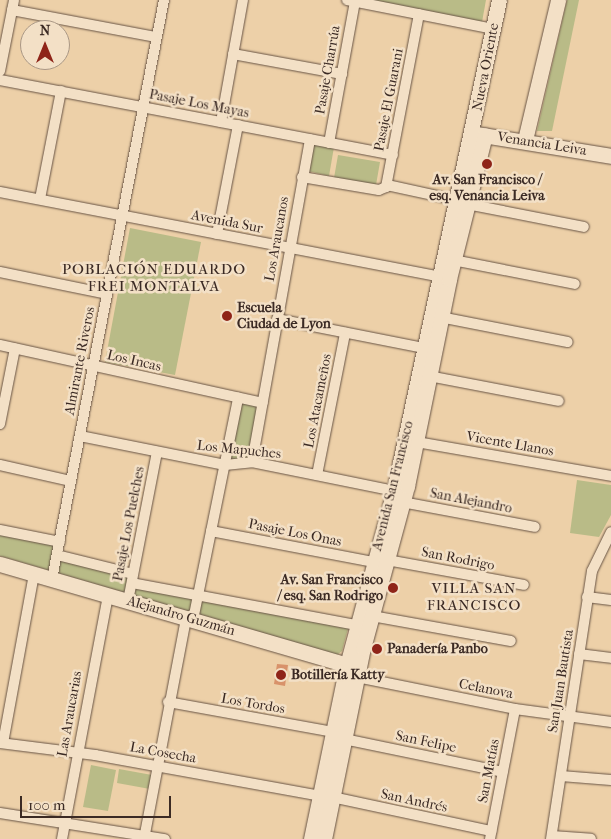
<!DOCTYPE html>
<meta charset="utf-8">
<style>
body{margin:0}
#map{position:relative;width:611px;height:839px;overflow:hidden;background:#edd0a8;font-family:"IM FELL French Canon",serif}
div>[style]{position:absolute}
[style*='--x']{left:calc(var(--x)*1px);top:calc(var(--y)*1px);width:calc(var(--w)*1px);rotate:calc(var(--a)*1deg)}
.green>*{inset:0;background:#b9bb87}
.building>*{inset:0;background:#d8926a}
.roads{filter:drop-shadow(0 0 1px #685445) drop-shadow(0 0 1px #685445)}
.street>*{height:10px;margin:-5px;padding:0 5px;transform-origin:5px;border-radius:5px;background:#f3e0c6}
.secondary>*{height:15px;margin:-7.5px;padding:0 7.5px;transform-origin:7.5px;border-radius:7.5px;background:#f3e0c6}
.dots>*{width:14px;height:14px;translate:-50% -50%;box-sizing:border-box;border:2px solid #f3e0c6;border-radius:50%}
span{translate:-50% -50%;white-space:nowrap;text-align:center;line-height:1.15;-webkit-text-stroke:5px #f3e0c6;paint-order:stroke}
.street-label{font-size:14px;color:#3b2a24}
.poi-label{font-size:14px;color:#3b2a24;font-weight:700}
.left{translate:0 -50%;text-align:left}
.right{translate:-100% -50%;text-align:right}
.neighbourhood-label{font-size:15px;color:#3b2a24;letter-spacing:1px}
.north{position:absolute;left:20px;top:20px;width:50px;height:50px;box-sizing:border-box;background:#f3e0c6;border:1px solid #a99785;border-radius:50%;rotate:0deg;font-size:14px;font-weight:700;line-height:20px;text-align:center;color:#3b2a24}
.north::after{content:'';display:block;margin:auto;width:18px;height:22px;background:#8f2418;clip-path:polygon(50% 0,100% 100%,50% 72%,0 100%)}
.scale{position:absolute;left:20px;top:796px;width:151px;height:22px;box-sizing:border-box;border:2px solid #3b2a24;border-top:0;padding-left:6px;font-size:15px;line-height:18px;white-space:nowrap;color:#3b2a24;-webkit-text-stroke:4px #f3e0c6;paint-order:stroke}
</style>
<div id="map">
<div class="green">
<div style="clip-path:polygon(372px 0,486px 0,482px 22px)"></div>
<div style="clip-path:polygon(567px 0,579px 0,552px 131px,537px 131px)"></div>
<div style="clip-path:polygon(314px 144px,334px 147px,329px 176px,308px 171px)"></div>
<div style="clip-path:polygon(338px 155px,380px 162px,376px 185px,334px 178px)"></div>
<div style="clip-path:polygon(130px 228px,201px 242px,175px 375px,105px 362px)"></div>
<div style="clip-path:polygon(240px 401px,260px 405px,250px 458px,228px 462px)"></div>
<div style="clip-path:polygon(577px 480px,611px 485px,611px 515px,599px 537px,570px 533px)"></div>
<div style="clip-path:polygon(0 533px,55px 544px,52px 556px,131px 575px,130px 584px,350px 621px,342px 651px,337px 655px,0 556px)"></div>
<div style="clip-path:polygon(91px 765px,116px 770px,108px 811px,83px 807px)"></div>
<div style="clip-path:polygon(119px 769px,152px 775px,150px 789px,117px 783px)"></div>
</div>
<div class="building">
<div style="clip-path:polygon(277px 664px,288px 665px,285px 686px,274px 684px)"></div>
</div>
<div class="roads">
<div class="street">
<div style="--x:347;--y:0;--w:149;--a:11.2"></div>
<div style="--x:12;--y:10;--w:147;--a:10.6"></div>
<div style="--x:233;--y:54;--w:111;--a:10.4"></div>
<div style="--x:0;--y:71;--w:72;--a:-78.8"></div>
<div style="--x:0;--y:80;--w:400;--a:10.8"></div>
<div style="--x:221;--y:122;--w:124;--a:-79.8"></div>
<div style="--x:329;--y:143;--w:143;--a:-79.6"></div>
<div style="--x:302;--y:177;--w:78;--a:9.6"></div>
<div style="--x:379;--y:190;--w:8;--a:-23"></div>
<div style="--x:386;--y:187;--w:176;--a:-79.2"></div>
<div style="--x:387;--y:185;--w:71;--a:12.3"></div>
<div style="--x:0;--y:192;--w:453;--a:10.9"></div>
<div style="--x:40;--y:199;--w:110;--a:-79"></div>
<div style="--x:467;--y:204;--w:119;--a:11.1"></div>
<div style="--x:217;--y:234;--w:111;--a:-79.1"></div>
<div style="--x:453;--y:260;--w:124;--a:11.1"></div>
<div style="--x:0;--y:272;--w:109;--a:11.6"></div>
<div style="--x:440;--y:317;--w:130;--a:11.1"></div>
<div style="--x:277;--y:319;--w:149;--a:11.2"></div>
<div style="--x:0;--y:345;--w:269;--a:12.4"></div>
<div style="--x:429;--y:376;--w:132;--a:10.9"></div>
<div style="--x:0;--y:424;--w:77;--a:-78.8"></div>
<div style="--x:80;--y:436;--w:148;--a:11.3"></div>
<div style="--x:225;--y:465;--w:27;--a:-6"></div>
<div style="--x:252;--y:462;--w:145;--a:11.5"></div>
<div style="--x:411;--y:441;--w:203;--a:9.9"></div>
<div style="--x:252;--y:462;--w:328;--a:-79.8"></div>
<div style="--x:0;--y:465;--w:73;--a:12.7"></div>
<div style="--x:317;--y:475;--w:145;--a:-78.8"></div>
<div style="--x:402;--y:502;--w:135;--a:10.6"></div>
<div style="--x:0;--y:530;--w:61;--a:11.3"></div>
<div style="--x:211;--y:531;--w:166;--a:10.8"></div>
<div style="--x:57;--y:555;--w:78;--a:14"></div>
<div style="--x:387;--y:560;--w:139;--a:10.3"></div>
<div style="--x:52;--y:579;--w:590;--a:-79.05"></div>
<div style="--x:132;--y:583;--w:229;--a:10.6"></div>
<div style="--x:587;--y:597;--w:24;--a:7"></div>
<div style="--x:128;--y:601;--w:152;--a:-79"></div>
<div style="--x:372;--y:616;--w:141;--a:10.2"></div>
<div style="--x:193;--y:620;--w:227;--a:-78.5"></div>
<div style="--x:579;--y:654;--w:32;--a:7"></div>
<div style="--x:357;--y:677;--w:161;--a:11.4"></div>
<div style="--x:515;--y:709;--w:97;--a:7.7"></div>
<div style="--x:168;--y:702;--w:168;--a:10.3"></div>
<div style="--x:344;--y:739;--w:162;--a:11.7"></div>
<div style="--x:0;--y:743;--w:96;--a:7.2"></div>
<div style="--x:95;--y:755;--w:229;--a:10.3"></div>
<div style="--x:3;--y:743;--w:172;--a:-79.6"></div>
<div style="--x:561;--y:776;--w:50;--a:4.6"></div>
<div style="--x:332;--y:797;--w:163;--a:12.1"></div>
<div style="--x:0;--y:813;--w:167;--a:9"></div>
<div style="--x:552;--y:836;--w:39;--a:4"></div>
<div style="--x:62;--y:839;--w:248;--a:-79.3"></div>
<div style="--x:144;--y:839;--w:225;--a:-79.2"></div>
<div style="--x:490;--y:839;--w:132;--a:-79.1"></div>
<div style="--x:551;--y:839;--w:271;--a:-81.3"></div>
<div style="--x:592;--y:571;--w:43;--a:-64"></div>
</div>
<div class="secondary">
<div style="--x:477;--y:134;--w:136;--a:9.3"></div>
<div style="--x:525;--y:140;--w:144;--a:-76.7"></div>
<div style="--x:0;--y:564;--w:361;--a:16.2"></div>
<div style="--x:347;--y:665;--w:9;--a:49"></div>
<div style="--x:311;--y:839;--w:178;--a:-78.3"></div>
<div style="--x:347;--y:665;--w:180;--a:-74.9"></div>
<div style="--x:394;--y:491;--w:502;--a:-77.93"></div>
<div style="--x:324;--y:839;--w:195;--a:-78.5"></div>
<div style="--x:363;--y:648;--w:168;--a:-74.8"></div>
<div style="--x:407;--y:486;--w:211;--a:-78.5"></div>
<div style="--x:449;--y:279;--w:148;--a:-76"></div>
</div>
</div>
<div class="dots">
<div style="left:487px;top:164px;background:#8f2418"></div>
<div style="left:227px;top:316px;background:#8f2418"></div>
<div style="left:393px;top:588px;background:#8f2418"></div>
<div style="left:377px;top:649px;background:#8f2418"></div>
<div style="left:281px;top:675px;background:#8f2418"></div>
</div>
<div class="street-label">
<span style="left:486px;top:67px;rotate:-79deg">Nueva Oriente</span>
<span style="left:328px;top:70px;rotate:-80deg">Pasaje Charrúa</span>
<span style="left:389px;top:100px;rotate:-79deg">Pasaje El Guarani</span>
<span style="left:199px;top:104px;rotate:11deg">Pasaje Los Mayas</span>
<span style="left:542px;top:144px;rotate:9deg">Venancia Leiva</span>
<span style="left:227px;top:222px;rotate:11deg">Avenida Sur</span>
<span style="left:277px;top:239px;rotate:-80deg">Los Araucanos</span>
<span style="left:80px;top:361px;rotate:-79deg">Almirante Riveros</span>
<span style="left:134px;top:361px;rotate:13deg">Los Incas</span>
<span style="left:318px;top:401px;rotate:-79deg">Los Atacameños</span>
<span style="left:510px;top:444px;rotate:10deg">Vicente Llanos</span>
<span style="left:239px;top:450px;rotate:6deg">Los Mapuches</span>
<span style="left:393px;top:486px;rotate:-76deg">Avenida San Francisco</span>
<span style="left:471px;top:501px;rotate:11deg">San Alejandro</span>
<span style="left:129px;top:524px;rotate:-79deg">Pasaje Los Puelches</span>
<span style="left:295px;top:533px;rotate:11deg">Pasaje Los Onas</span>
<span style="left:458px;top:559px;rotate:11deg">San Rodrigo</span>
<span style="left:181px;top:616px;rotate:16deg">Alejandro Guzmán</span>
<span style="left:561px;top:681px;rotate:-81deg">San Juan Bautista</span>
<span style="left:486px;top:689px;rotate:11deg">Celanova</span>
<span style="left:253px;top:704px;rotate:10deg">Los Tordos</span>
<span style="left:70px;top:714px;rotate:-80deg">Las Araucarias</span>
<span style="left:426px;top:742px;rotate:12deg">San Felipe</span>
<span style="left:163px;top:753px;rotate:10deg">La Cosecha</span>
<span style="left:489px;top:771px;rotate:-79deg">San Matías</span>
<span style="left:414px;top:801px;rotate:12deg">San Andrés</span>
</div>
<div class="poi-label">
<span style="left:487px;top:188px">Av. San Francisco /<br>esq. Venancia Leiva</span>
<span class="left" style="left:237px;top:316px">Escuela<br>Ciudad de Lyon</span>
<span class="right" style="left:383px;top:588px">Av. San Francisco<br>/ esq. San Rodrigo</span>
<span class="left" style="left:387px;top:649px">Panadería Panbo</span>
<span class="left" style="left:291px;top:675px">Botillería Katty</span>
</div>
<div class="neighbourhood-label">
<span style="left:154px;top:278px">POBLACIÓN EDUARDO<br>FREI MONTALVA</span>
<span style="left:474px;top:597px">VILLA SAN<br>FRANCISCO</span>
</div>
<div class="north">N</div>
<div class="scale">100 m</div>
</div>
